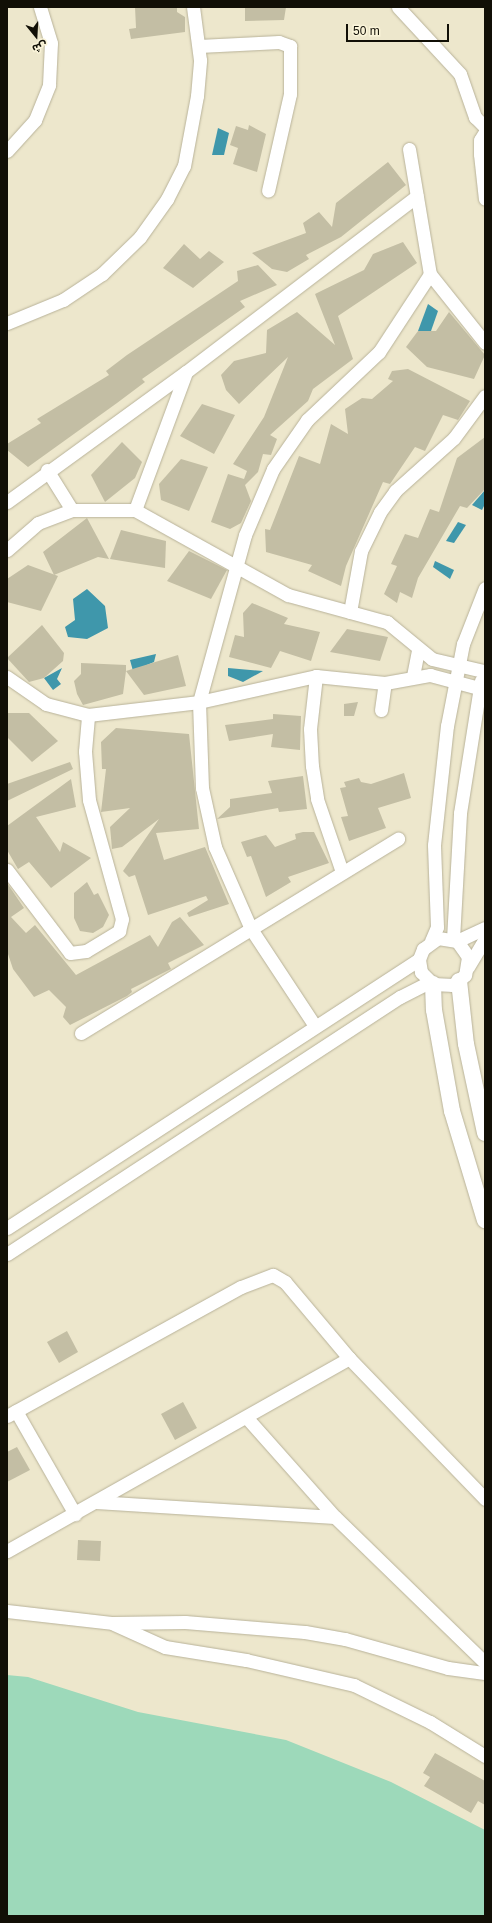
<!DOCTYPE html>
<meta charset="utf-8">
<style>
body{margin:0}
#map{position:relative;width:492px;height:1923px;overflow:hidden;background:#ede7cc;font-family:Helvetica,"Noto Sans Arabic",sans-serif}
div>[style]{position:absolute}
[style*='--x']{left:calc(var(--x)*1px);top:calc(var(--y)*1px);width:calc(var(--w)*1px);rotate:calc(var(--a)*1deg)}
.green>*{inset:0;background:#9dd9ba}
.water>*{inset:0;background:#3f97ab}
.building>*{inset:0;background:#c3bea4}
.roads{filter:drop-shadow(0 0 1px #b8b299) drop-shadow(0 0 1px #b8b299)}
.minor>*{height:13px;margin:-6.5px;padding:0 6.5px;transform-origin:6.5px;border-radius:6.5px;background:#fff}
.tertiary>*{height:16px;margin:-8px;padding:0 8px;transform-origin:8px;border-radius:8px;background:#fff}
span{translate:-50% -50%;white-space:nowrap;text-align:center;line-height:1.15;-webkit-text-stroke:3px #faf4d9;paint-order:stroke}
.frame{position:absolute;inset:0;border:8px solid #110f06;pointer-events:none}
.north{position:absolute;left:16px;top:16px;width:40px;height:40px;-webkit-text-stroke:3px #faf4d9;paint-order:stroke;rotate:162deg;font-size:11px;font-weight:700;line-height:16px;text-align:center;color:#110f06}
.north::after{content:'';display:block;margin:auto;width:14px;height:18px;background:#110f06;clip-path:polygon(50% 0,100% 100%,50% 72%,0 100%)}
.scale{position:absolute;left:346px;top:24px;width:103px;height:18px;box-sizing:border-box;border:2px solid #110f06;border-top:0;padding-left:5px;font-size:12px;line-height:14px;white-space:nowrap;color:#110f06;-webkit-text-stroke:3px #faf4d9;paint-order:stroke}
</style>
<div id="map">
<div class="green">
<div style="clip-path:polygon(7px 1675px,28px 1677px,138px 1712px,286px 1740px,391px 1782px,485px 1830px,485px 1916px,7px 1916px)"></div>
</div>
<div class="water">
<div style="clip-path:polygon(218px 128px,229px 133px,224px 155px,212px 155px)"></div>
<div style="clip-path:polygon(428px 304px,438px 311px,431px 331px,418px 331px)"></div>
<div style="clip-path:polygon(485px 490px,485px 504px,482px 510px,472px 505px)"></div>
<div style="clip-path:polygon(458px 522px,466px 525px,454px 543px,446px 541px)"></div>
<div style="clip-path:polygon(435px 561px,454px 570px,450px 579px,433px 567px)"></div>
<div style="clip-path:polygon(87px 589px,105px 606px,108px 628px,87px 639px,68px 637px,65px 627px,75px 620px,73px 599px)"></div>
<div style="clip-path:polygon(156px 654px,154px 662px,133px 671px,130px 660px)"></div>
<div style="clip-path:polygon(62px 668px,57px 679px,61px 684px,53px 690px,44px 678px)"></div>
<div style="clip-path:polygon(228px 668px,263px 671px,243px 682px,228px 676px)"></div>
</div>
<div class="building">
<div style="clip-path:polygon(135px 7px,177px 7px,177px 12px,185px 17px,185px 32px,131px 39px,129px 29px,136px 28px)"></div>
<div style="clip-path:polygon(245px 7px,286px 7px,284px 20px,245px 21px)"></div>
<div style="clip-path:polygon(249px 125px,266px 134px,257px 172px,233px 164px,238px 148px,230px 145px,236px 126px,248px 130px)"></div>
<div style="clip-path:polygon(388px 162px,406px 185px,341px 237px,306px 255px,309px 259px,287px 272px,272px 269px,252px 253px,306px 233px,303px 223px,319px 212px,332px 227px,336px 203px)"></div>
<div style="clip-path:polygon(403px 242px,417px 263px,338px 316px,353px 359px,313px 389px,308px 401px,270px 435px,277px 439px,271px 455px,263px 454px,258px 472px,245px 485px,251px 501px,241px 523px,230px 529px,211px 522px,228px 474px,244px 479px,247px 471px,233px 464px,264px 417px,288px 357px,239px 404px,226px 390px,221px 375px,234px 361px,266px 353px,267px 330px,297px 312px,335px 345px,315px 294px,364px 270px,373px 254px)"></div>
<div style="clip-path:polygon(184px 244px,200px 259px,209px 251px,224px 262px,193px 288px,163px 268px)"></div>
<div style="clip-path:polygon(258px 265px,277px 285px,240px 301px,245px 307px,142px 379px,145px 382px,117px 403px,28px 467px,7px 450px,7px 444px,41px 423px,37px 419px,109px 375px,106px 371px,127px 355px,238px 281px,237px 271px)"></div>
<div style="clip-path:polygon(449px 312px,485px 355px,474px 379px,427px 367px,406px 347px,418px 331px,436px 331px)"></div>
<div style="clip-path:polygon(408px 369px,470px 401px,458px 420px,443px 415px,425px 451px,415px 447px,390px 484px,383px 482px,346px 566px,341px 586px,308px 571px,312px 565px,266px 552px,265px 529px,270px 530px,299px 456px,320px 464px,331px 424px,348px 434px,345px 409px,362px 398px,372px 399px,393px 381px,388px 379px,392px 371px)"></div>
<div style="clip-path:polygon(202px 404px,235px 415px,214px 454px,180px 436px)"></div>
<div style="clip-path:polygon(485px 437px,485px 489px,467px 508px,460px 506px,418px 578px,412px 598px,400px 592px,397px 603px,384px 594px,397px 566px,391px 564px,405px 534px,418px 538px,430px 509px,439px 512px,457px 458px)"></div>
<div style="clip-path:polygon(122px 442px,142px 462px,135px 478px,105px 502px,91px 475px)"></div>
<div style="clip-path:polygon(181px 459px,208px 467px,189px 511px,161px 500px,159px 484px)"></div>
<div style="clip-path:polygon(87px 518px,109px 559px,98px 557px,54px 575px,43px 552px)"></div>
<div style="clip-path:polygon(121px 530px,166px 541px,165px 568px,110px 559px)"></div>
<div style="clip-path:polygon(189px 551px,227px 570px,211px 599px,167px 581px)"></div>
<div style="clip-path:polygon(28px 565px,58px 576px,41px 611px,7px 602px,7px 579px)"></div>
<div style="clip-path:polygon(252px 603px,288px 618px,284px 624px,320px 632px,311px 661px,280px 651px,271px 668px,229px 657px,235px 635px,244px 637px,243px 613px)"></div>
<div style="clip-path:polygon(42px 625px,64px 653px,63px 661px,44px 678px,29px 682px,7px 658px)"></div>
<div style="clip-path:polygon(347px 629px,388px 637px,380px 661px,330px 652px)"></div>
<div style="clip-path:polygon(178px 655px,186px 686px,144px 695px,126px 671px,123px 694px,83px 705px,77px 694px,74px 681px,81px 674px,81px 663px,126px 665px,126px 671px)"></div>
<div style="clip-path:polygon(358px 702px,354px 716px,344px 716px,344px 704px)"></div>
<div style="clip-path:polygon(7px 713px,29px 713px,58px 741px,32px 762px,7px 737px)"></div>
<div style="clip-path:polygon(273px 714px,301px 716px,300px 750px,271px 747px,273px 734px,229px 741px,225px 725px,273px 719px)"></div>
<div style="clip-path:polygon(116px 728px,189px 734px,199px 829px,156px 833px,164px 860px,205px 847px,229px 904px,189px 917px,187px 913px,208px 900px,206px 896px,148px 915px,135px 875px,129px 877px,123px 871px,159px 819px,122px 847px,112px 849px,110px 827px,130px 808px,101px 812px,106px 769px,102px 769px,101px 742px)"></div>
<div style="clip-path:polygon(70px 762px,73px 769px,7px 801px,7px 784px)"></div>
<div style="clip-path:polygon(404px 773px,411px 798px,378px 808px,386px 828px,349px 841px,341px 817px,348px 816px,340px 788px,346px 787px,344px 782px,359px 778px,361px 782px,371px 784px)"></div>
<div style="clip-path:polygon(303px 776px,307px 809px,279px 812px,278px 808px,217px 819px,230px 807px,230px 799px,272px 793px,268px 781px)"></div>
<div style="clip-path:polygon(71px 779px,76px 807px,36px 817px,60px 852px,63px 842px,91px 858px,51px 888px,29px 862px,18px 869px,7px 850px,7px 826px)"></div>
<div style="clip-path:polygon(303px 832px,314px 832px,329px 863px,288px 877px,291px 882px,266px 897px,251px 856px,247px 857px,241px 842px,266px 835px,275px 847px,296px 839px,295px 834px)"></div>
<div style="clip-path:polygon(87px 882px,94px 895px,98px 893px,109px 915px,103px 927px,93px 933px,80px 931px,74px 918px,74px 893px)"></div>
<div style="clip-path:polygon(7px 883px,24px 908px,11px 917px,26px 933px,35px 925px,76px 975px,150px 935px,158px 947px,172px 922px,180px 917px,204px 945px,168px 963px,171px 969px,131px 989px,132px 992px,127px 996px,70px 1025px,63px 1017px,66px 1007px,49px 990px,34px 997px,13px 969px,7px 951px)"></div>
<div style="clip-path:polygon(67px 1331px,78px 1352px,59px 1363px,47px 1342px)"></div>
<div style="clip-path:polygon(183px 1402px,197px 1428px,175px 1440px,161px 1414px)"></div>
<div style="clip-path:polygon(17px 1447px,30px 1470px,7px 1482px,7px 1452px)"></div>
<div style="clip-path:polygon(78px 1540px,101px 1541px,100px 1561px,77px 1560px)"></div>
<div style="clip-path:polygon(435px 1753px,485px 1781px,485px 1805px,478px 1801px,471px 1813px,424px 1786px,430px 1777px,423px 1773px)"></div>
</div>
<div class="roads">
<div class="minor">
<div style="--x:398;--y:7;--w:91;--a:47.2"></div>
<div style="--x:460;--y:74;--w:46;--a:70.8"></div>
<div style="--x:475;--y:117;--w:14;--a:45"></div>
<div style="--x:199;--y:46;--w:80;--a:-2.9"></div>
<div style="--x:279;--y:42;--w:12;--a:20"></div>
<div style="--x:290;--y:46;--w:48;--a:90"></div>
<div style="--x:290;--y:94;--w:99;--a:102.8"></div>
<div style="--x:485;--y:132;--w:9;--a:122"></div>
<div style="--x:480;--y:140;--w:14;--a:90"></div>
<div style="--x:480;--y:154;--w:45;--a:83.7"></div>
<div style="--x:409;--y:149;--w:127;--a:80.5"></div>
<div style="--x:430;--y:274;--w:88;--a:51.4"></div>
<div style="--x:7;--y:151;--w:42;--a:-47.9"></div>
<div style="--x:35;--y:120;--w:38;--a:-68"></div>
<div style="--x:49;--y:85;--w:42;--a:-87.3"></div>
<div style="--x:51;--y:43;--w:38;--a:-107"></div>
<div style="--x:7;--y:323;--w:61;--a:-22.3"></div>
<div style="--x:63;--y:300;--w:47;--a:-33.7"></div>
<div style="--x:102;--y:274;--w:53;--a:-44.2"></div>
<div style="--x:140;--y:237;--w:47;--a:-54.6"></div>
<div style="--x:167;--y:199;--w:37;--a:-63"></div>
<div style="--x:184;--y:166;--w:71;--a:-79.5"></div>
<div style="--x:197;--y:96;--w:36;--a:-85"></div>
<div style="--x:200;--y:60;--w:53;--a:-97.5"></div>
<div style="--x:47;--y:470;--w:47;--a:58"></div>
<div style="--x:7;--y:502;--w:221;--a:-36"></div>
<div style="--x:186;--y:372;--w:290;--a:-37.3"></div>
<div style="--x:135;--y:510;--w:147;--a:-69.7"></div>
<div style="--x:7;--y:550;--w:41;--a:-41.1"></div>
<div style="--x:38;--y:523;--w:36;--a:-21"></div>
<div style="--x:72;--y:510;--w:63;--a:0"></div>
<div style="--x:135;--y:510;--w:175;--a:29.1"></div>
<div style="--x:288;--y:595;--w:103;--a:15.3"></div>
<div style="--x:387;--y:622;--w:58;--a:39.4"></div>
<div style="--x:432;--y:659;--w:52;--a:13.2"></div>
<div style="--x:350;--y:612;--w:62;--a:-79.8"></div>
<div style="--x:361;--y:551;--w:43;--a:-64"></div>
<div style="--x:380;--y:512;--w:26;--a:-54"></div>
<div style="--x:395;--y:491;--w:79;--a:-41.9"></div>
<div style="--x:454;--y:438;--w:52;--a:-53.6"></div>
<div style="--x:316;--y:676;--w:53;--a:96.5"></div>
<div style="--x:310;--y:729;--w:37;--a:87"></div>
<div style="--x:312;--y:766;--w:33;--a:81"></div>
<div style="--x:317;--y:799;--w:77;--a:71.1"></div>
<div style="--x:413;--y:676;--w:25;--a:-79"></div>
<div style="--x:7;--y:677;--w:47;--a:34.7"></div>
<div style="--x:46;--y:704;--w:43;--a:14.7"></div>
<div style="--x:88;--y:715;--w:112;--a:-6.7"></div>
<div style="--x:199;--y:702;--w:120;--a:-12.5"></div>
<div style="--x:316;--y:676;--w:69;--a:5.8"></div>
<div style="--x:385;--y:683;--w:46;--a:-10.1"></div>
<div style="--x:430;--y:675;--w:51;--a:14.9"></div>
<div style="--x:381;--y:710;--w:27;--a:-82"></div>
<div style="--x:7;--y:870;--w:104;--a:52.8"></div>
<div style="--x:70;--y:953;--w:16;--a:-7"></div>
<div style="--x:86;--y:951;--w:39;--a:-31"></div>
<div style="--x:119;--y:931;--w:12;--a:-76"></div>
<div style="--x:122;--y:919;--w:123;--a:-105.5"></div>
<div style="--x:89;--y:800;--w:49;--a:-94.7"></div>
<div style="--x:85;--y:751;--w:36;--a:-85"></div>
<div style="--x:453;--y:939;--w:126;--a:-86.8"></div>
<div style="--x:460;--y:813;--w:134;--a:-81"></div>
<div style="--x:431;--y:941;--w:15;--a:-67"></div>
<div style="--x:437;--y:927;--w:82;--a:-92.1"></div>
<div style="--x:434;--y:845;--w:120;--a:-83.8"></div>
<div style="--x:447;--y:726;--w:84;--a:-79"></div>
<div style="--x:463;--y:644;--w:60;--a:-68.6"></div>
<div style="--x:457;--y:941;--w:19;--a:55"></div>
<div style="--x:468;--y:957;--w:18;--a:99"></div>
<div style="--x:465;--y:975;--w:16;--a:140"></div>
<div style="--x:453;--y:985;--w:20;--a:-177"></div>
<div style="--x:433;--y:984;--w:17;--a:-135"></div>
<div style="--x:421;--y:972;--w:13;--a:-99"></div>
<div style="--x:419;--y:959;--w:11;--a:-68"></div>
<div style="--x:423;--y:949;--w:19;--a:-36"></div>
<div style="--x:438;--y:938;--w:19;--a:9"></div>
<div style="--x:457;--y:941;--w:31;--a:-25"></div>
<div style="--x:468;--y:967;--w:33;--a:-59"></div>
<div style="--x:315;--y:1026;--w:116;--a:-123.4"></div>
<div style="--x:251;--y:929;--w:90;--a:-113.7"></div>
<div style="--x:215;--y:847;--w:60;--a:-102.4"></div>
<div style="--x:202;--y:788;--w:86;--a:-92"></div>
<div style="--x:199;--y:702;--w:173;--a:-74.6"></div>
<div style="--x:245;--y:535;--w:72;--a:-67"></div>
<div style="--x:273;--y:469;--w:60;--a:-55.2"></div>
<div style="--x:307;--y:420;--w:99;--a:-43.4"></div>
<div style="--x:379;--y:352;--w:93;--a:-56.8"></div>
<div style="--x:81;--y:1033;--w:372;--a:-31.5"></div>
<div style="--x:7;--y:1228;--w:492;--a:-33.1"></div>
<div style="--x:7;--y:1254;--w:470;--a:-33.2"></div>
<div style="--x:400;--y:997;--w:33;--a:-27"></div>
<div style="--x:16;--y:1411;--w:119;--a:60.2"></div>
<div style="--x:7;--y:1416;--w:267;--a:-28.9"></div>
<div style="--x:241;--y:1287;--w:34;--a:-21"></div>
<div style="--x:273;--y:1275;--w:14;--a:30"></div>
<div style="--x:285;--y:1282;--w:99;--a:49.9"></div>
<div style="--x:349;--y:1358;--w:196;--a:46"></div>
<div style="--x:247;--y:1418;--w:132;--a:48.4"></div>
<div style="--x:335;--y:1517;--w:209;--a:44.2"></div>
<div style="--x:96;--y:1502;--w:239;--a:3.6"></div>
<div style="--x:7;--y:1551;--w:393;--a:-29.4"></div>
<div style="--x:7;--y:1611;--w:107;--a:6.5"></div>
<div style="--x:113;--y:1623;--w:72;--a:-0.8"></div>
<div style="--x:185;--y:1622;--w:120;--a:4.8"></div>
<div style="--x:305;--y:1632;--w:41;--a:9.9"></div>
<div style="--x:345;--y:1639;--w:107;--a:15.7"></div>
<div style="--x:448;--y:1668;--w:37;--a:8"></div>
<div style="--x:114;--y:1624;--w:56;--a:24.3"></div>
<div style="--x:165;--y:1647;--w:82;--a:9.1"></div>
<div style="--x:246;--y:1660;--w:111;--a:13"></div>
<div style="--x:354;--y:1685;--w:85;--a:26"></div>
<div style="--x:430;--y:1722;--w:65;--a:31.7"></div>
</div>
<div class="tertiary">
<div style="--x:459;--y:981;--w:63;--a:83.7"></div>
<div style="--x:466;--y:1044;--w:91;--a:77.9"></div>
<div style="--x:433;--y:984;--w:26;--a:88"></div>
<div style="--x:434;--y:1010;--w:103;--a:79.9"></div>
<div style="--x:452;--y:1111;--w:114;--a:73.2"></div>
</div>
</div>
<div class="frame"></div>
<div class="north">ش</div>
<div class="scale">50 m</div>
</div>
